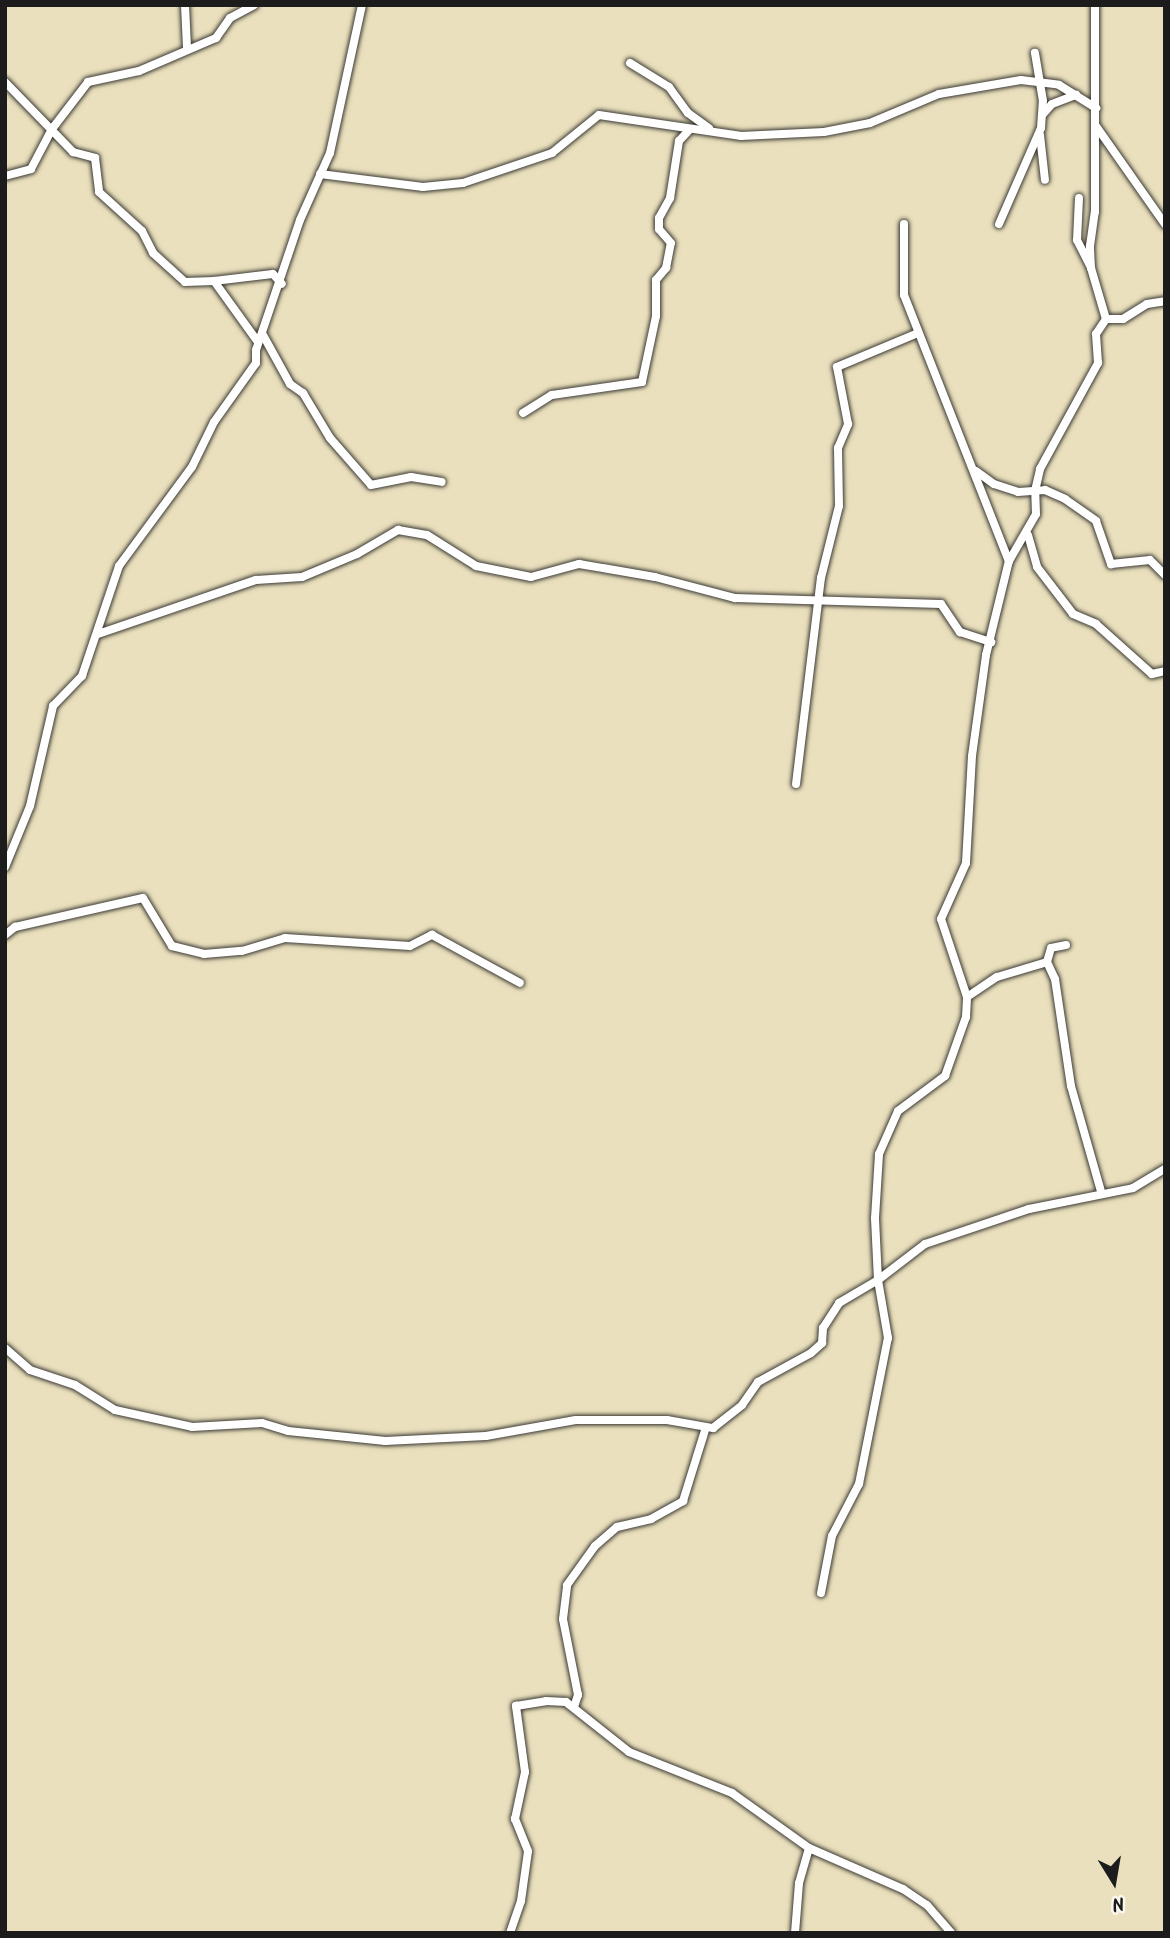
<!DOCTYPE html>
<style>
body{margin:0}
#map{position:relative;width:1170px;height:1938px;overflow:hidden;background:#eae0bd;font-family:Kalam,sans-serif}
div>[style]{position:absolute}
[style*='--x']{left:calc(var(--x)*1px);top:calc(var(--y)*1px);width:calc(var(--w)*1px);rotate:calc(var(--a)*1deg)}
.roads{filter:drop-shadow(0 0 2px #3b3934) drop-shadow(0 0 2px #3b3934)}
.minor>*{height:8px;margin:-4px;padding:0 4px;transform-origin:4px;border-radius:4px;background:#fff}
span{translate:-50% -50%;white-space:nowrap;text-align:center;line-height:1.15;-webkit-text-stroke:6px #fbf7ec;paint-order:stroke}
.frame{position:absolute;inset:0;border:7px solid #1c1c1c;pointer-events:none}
.north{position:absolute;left:1079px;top:1847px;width:70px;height:70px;-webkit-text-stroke:5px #fbf7ec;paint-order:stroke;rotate:169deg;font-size:19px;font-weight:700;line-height:28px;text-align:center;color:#1c1c1c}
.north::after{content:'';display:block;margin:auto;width:24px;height:32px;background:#1c1c1c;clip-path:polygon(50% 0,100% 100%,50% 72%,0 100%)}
</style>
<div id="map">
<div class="roads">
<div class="minor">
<div style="--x:185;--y:5;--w:42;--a:87.3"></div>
<div style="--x:630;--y:63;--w:46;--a:31.6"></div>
<div style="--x:669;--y:87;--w:32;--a:54"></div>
<div style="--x:688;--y:113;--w:26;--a:36"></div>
<div style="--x:5;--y:82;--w:98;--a:45.8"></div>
<div style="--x:73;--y:152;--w:23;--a:15"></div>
<div style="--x:95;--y:158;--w:34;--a:83"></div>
<div style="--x:99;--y:192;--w:58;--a:42.2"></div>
<div style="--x:142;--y:231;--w:25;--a:63"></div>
<div style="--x:153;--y:253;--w:43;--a:42.2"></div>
<div style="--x:185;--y:282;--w:29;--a:-2"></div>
<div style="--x:214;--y:281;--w:75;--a:54.2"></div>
<div style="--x:1043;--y:114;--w:13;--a:-48"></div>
<div style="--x:1052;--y:104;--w:26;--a:-21"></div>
<div style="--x:1096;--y:126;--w:120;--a:54.9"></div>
<div style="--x:1040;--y:135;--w:45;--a:83.7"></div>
<div style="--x:320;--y:174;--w:104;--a:7.2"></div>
<div style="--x:423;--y:187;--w:40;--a:-5.7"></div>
<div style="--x:463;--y:183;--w:94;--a:-18.6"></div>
<div style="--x:552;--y:153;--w:60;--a:-39"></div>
<div style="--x:599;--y:115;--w:144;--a:8.4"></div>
<div style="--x:741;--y:136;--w:83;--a:-2.8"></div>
<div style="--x:824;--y:132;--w:47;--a:-11.1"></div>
<div style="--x:870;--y:123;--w:75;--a:-22.8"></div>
<div style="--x:939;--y:94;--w:83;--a:-9.7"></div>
<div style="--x:1021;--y:80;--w:38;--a:7"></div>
<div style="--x:1059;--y:85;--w:44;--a:31.9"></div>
<div style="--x:5;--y:176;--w:27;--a:-15"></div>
<div style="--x:31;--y:169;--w:45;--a:-62.3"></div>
<div style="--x:52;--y:129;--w:59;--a:-52.5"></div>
<div style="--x:88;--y:82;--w:52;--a:-12.2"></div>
<div style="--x:139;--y:71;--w:84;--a:-23.2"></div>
<div style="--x:216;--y:38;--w:24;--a:-55"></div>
<div style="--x:230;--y:18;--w:27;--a:-28"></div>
<div style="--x:1079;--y:198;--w:42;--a:92.7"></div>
<div style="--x:1077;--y:240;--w:31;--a:63"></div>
<div style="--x:904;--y:224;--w:71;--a:90"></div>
<div style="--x:904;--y:295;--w:286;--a:68.5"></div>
<div style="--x:999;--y:224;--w:105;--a:-66.4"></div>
<div style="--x:1041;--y:128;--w:27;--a:-86"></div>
<div style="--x:1043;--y:101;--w:49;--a:-99.5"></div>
<div style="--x:214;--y:281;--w:59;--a:-6.8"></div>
<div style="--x:273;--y:274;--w:13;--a:48"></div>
<div style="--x:1106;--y:319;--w:17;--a:0"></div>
<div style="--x:1123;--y:319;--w:28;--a:-32"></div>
<div style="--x:1147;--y:304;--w:18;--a:-9"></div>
<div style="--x:263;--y:335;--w:56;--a:61.1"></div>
<div style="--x:290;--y:384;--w:16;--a:35"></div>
<div style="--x:303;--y:393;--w:52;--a:59"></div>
<div style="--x:330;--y:438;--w:62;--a:48.9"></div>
<div style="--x:371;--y:485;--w:41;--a:-11.3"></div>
<div style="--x:411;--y:477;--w:31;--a:9"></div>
<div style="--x:523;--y:413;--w:34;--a:-32"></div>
<div style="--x:552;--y:395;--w:91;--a:-8.2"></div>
<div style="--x:642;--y:382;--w:67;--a:-78"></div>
<div style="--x:656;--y:316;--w:36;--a:-90"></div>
<div style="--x:656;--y:280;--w:16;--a:-50"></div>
<div style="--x:666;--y:268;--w:25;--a:-79"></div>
<div style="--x:671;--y:243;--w:18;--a:-131"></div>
<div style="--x:659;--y:229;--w:11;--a:-90"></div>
<div style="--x:659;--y:218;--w:23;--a:-61"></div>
<div style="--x:670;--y:198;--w:58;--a:-81"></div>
<div style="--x:679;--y:141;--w:16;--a:-47"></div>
<div style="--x:976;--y:471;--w:22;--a:36"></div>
<div style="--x:994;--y:484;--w:25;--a:18"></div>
<div style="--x:1018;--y:492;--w:27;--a:-4"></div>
<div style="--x:1045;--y:490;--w:22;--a:24"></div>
<div style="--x:1065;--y:499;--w:38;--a:35"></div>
<div style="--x:1096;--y:521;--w:46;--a:70.8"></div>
<div style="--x:1111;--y:564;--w:39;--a:-6"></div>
<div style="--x:1150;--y:560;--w:21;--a:45"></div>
<div style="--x:1028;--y:535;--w:33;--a:74"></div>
<div style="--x:1037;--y:567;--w:59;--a:52.5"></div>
<div style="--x:1073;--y:614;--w:25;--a:23"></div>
<div style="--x:1096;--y:624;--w:75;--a:41.8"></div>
<div style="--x:1152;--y:674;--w:13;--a:-13"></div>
<div style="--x:98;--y:634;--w:167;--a:-18.9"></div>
<div style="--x:256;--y:580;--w:46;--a:-3.7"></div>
<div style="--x:302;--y:577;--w:60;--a:-22.7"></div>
<div style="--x:357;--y:554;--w:48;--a:-30.3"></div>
<div style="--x:398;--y:530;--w:29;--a:10"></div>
<div style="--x:427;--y:535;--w:58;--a:32.3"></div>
<div style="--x:476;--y:566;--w:56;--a:11.3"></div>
<div style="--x:531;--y:577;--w:50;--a:-15.2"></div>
<div style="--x:579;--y:564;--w:77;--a:9.7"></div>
<div style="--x:655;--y:577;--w:83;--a:14.7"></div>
<div style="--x:735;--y:598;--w:206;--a:1.7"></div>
<div style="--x:941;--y:604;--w:34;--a:56"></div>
<div style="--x:960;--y:632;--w:33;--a:18"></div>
<div style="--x:796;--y:784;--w:208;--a:-83.1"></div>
<div style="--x:821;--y:578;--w:74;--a:-76"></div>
<div style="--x:839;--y:506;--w:58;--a:-91"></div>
<div style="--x:838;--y:448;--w:26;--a:-67"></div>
<div style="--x:848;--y:424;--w:58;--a:-100.9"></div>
<div style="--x:837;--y:367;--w:88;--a:-22.8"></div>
<div style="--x:5;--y:867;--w:66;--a:-67.7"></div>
<div style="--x:30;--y:806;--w:103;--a:-77"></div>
<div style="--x:53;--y:706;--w:42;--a:-46"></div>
<div style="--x:82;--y:676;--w:116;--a:-71.4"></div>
<div style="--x:119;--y:566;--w:123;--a:-53.6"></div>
<div style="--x:192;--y:467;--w:50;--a:-63.9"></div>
<div style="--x:214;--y:422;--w:72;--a:-54.6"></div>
<div style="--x:256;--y:363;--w:13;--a:-90"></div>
<div style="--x:256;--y:350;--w:137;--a:-71.3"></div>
<div style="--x:300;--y:220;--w:73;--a:-65.9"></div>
<div style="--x:330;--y:153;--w:151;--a:-77.8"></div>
<div style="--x:5;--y:935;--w:13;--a:-39"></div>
<div style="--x:15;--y:927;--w:131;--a:-12.8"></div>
<div style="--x:143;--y:898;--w:56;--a:58.9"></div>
<div style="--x:172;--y:946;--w:33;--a:14"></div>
<div style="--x:204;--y:954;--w:38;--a:-5"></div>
<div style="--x:242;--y:951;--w:45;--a:-16.8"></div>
<div style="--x:285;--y:938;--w:125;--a:3.7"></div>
<div style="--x:410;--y:946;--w:25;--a:-27"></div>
<div style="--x:432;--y:935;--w:100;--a:28.6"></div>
<div style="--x:1066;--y:945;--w:15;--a:169"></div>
<div style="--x:1051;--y:948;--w:15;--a:106"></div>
<div style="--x:1047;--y:962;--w:19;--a:65"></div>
<div style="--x:1055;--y:979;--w:108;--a:81.5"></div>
<div style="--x:1071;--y:1086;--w:109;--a:74.1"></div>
<div style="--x:967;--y:997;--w:36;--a:-34"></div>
<div style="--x:997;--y:977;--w:52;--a:-16.7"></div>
<div style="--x:5;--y:1348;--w:33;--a:41"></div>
<div style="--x:30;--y:1370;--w:47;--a:18.4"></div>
<div style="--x:75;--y:1385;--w:47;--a:32"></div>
<div style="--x:115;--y:1410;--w:79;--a:12.4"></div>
<div style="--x:192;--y:1427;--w:70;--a:-3.3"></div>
<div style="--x:262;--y:1423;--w:27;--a:17"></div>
<div style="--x:288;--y:1431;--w:98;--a:5.9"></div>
<div style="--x:385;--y:1441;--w:101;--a:-2.8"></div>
<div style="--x:486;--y:1436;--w:91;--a:-10.1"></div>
<div style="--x:576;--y:1420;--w:91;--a:0"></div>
<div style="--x:667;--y:1420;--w:47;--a:9.9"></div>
<div style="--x:713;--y:1428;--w:37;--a:-38"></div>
<div style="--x:742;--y:1405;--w:28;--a:-55"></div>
<div style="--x:758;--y:1382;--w:60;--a:-28.7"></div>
<div style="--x:811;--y:1353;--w:15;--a:-42"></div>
<div style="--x:822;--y:1343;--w:15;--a:-86"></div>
<div style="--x:823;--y:1328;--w:30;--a:-57"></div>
<div style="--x:839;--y:1303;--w:45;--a:-30.5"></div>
<div style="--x:878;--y:1280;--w:62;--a:-92.8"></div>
<div style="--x:875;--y:1218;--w:64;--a:-86.4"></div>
<div style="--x:879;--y:1154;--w:47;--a:-66.2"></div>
<div style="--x:898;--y:1111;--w:59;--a:-36.7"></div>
<div style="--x:945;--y:1076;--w:63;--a:-70.4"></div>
<div style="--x:966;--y:1017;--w:20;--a:-87"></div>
<div style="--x:967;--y:997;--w:82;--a:-108.4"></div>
<div style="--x:941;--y:919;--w:61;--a:-65.9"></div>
<div style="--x:966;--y:863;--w:107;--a:-86.8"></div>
<div style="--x:972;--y:756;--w:102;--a:-82.1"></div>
<div style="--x:986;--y:655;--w:97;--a:-76.3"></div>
<div style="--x:1009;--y:561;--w:54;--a:-60.1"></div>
<div style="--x:1036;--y:514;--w:23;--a:-92"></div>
<div style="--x:1035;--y:491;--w:23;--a:-77"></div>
<div style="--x:1040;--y:469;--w:121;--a:-61.3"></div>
<div style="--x:1098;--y:363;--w:29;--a:-94"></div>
<div style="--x:1096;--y:334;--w:18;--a:-56"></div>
<div style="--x:1106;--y:319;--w:53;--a:-106.4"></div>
<div style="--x:1091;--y:268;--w:22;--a:-93"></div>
<div style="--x:1090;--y:246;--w:34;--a:-82"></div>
<div style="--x:1095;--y:212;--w:207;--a:-90"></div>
<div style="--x:821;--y:1593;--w:58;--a:-79.1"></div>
<div style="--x:832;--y:1536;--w:59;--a:-62.6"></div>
<div style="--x:859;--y:1484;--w:149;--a:-78.8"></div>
<div style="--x:888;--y:1338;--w:59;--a:-99.8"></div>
<div style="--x:878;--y:1280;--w:59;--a:-37.5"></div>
<div style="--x:925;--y:1244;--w:110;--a:-18.6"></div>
<div style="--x:1029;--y:1209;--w:106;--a:-11.4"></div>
<div style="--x:1133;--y:1188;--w:37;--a:-31"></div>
<div style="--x:574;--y:1707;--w:13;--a:-72"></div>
<div style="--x:578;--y:1695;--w:77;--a:-101.2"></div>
<div style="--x:563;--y:1619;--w:34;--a:-83"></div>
<div style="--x:567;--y:1585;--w:48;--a:-54.3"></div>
<div style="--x:595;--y:1546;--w:29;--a:-41"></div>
<div style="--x:617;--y:1527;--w:35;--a:-13"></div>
<div style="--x:651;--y:1519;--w:37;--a:-29"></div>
<div style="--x:683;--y:1501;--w:77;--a:-72.7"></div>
<div style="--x:510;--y:1933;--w:34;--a:-71"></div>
<div style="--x:521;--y:1901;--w:50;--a:-82"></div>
<div style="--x:528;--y:1851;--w:35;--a:-112"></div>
<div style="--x:515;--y:1819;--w:48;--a:-78"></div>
<div style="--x:525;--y:1772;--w:67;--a:-97.8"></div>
<div style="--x:516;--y:1706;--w:30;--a:-9"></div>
<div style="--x:546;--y:1701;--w:20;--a:3"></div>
<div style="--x:566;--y:1702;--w:80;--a:38.4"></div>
<div style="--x:629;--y:1752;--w:111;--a:21.7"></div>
<div style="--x:732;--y:1793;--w:95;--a:35.5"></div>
<div style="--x:809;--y:1848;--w:103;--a:23.6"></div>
<div style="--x:903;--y:1889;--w:29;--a:34"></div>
<div style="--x:927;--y:1905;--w:37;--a:49"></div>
<div style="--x:795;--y:1933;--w:50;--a:-85.4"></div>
<div style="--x:799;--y:1883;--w:36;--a:-74"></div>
</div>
</div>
<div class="frame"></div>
<div class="north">N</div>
</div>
